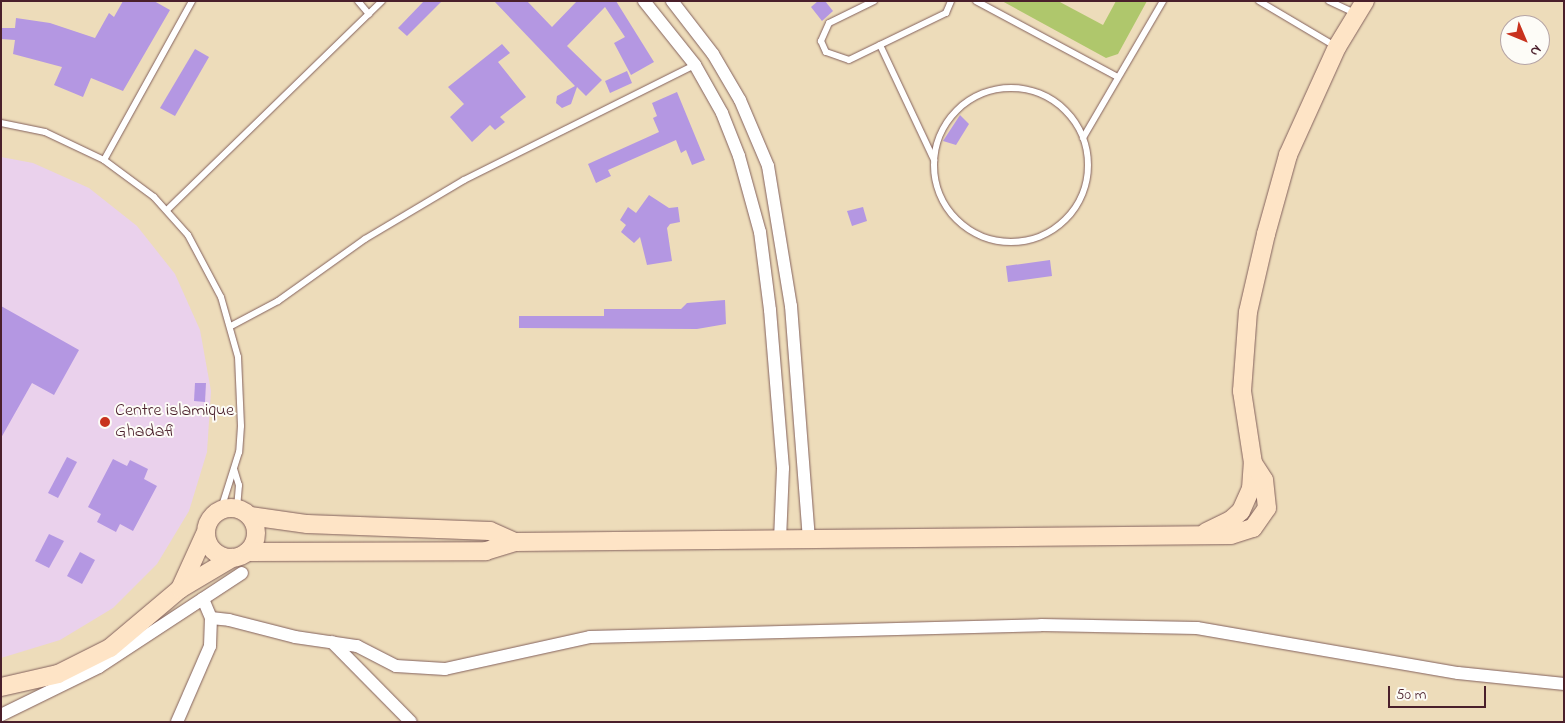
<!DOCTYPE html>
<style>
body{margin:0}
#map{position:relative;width:1565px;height:723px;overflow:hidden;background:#eddcba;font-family:"Indie Flower",sans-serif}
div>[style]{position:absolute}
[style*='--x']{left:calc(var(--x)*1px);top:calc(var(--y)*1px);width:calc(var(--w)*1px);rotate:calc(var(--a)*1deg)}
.built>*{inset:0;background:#ead1ec}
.green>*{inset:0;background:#afc76c}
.building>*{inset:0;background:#b497e2}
.roads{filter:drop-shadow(0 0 1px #83615d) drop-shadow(0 0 1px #83615d)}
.lane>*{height:6px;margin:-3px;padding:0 3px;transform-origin:3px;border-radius:3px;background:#fff}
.lane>.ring{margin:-3px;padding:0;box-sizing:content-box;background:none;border:6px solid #fff;border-radius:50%}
.street>*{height:12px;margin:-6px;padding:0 6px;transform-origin:6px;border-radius:6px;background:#fff}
.secondary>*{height:18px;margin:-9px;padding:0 9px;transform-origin:9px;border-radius:9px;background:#fee4c6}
.secondary>.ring{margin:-9px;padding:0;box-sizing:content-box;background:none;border:18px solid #fee4c6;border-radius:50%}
.dots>*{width:14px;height:14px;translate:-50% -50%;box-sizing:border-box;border:2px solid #fdfcf7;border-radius:50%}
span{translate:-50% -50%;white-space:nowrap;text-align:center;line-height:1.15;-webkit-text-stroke:4px #fdfcf7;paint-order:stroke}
.poi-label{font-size:18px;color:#4a1f2b}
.left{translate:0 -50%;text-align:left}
.frame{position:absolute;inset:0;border:2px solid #4a1f2b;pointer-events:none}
.north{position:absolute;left:1500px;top:15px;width:50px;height:50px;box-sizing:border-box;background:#fdfcf7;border:1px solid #b5a4a5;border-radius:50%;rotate:135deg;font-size:14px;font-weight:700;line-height:20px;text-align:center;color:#4a1f2b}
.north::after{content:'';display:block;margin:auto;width:18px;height:22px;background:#c8321e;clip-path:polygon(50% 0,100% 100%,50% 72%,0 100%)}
.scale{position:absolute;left:1388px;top:686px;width:98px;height:22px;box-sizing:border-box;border:2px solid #4a1f2b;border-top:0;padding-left:6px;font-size:15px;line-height:18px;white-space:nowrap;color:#4a1f2b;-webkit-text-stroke:4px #fdfcf7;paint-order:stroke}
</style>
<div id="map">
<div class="built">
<div style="clip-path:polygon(1px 157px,33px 163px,89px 188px,137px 226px,175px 274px,200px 330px,211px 391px,207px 452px,189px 511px,157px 564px,113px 608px,60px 640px,1px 658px)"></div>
</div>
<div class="green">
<div style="clip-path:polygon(1002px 1px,1058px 1px,1103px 25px,1116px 1px,1147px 1px,1118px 54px,1106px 58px)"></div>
</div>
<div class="building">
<div style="clip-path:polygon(123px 1px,154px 1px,170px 10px,123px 91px,91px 78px,83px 97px,54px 85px,62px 67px,13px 54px,15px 40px,1px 39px,1px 28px,15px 28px,16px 18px,50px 23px,95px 38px,109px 13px,114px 17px)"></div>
<div style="clip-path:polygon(424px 1px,442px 1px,407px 36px,398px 28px)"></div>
<div style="clip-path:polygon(494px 1px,527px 1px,552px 27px,577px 1px,616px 1px,654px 62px,631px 75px,614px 43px,625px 37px,605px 7px,567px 46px,602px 80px,586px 96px,577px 87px,571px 104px,562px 108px,556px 103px,557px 96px,575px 86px)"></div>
<div style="clip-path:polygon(818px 1px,825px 1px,833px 11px,822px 21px,811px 7px)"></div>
<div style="clip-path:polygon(502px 44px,510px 53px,498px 62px,526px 97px,500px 117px,505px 122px,495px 130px,490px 125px,472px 142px,450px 117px,464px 104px,448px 87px)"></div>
<div style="clip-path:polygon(195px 49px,209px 57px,175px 116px,160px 108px)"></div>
<div style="clip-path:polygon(627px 71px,632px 83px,610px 93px,605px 81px)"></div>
<div style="clip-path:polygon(677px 92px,705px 160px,692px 165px,686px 150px,681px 153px,676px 140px,608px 170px,611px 176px,596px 183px,588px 164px,659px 132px,653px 118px,657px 116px,652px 103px)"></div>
<div style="clip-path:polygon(960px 115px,969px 124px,956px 145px,943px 141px)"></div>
<div style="clip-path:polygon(649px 195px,669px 208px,678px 207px,680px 222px,670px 224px,667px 228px,672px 261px,647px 265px,640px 237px,634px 243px,621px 232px,626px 225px,620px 220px,628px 207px,636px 213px)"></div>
<div style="clip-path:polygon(863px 207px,867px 221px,852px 226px,847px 211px)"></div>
<div style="clip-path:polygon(1050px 260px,1052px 276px,1008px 282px,1006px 266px)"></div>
<div style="clip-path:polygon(725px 300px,726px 324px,697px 329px,519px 328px,519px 316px,604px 316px,604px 309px,681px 309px,687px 303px)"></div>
<div style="clip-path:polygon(1px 306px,79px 350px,54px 395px,32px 383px,1px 438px)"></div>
<div style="clip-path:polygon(195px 383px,206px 383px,205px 402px,194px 401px)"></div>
<div style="clip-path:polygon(67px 457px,77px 462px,58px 498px,48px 493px)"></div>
<div style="clip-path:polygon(113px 459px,127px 466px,130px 460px,148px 469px,144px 479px,157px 486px,133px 531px,120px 524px,116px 532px,97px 522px,101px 514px,88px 507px)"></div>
<div style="clip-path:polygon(49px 534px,64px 541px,49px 568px,35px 561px)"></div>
<div style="clip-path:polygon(80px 552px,95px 560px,82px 584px,67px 576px)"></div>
</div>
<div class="roads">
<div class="lane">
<div style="--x:358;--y:1;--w:17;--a:50"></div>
<div style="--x:874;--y:1;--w:50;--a:153.9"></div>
<div style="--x:829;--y:23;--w:20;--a:114"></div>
<div style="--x:821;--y:41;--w:12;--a:66"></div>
<div style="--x:826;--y:52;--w:24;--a:19"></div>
<div style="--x:849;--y:60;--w:108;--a:-25.9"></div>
<div style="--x:946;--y:13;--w:13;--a:-67"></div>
<div style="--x:976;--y:1;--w:161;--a:28.2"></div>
<div style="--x:1259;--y:1;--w:88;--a:30.6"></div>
<div style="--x:1329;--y:1;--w:29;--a:25"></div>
<div style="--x:880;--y:45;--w:127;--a:64.8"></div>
<div class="ring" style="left:934px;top:88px;width:148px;height:148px"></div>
<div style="--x:1;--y:123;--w:45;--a:11.6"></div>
<div style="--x:45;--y:132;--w:65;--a:25.4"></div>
<div style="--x:104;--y:160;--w:62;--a:36.5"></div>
<div style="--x:154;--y:197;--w:51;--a:48.2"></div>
<div style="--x:188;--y:235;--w:70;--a:62"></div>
<div style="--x:221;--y:297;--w:62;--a:74.2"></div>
<div style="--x:238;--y:357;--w:69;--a:87.5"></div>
<div style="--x:241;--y:426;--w:26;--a:94"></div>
<div style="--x:239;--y:452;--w:60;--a:107.5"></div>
<div style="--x:1083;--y:138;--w:159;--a:-59.7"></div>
<div style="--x:104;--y:160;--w:182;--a:-61"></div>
<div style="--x:167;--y:210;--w:300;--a:-44.2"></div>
<div style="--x:231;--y:326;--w:53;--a:-28"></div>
<div style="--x:278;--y:301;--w:107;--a:-35.5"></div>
<div style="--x:365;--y:239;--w:115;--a:-30.8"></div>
<div style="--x:464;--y:180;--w:258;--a:-26.5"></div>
<div style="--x:234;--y:469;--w:17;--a:73"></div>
<div style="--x:239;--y:485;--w:23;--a:95"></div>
</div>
<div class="street">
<div style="--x:644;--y:1;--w:82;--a:51.4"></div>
<div style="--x:695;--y:65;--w:55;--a:60.6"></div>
<div style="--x:722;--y:113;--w:46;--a:68.4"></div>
<div style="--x:739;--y:156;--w:79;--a:74.6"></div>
<div style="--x:760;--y:232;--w:79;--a:82.7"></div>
<div style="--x:770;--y:310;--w:159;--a:85.3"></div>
<div style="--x:783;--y:468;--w:72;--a:92.4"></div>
<div style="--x:672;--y:1;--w:67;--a:52.3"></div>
<div style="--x:713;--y:54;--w:53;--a:59.6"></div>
<div style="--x:740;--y:100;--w:72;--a:67"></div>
<div style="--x:768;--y:166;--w:142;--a:80.7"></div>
<div style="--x:791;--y:306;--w:234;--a:85.6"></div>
<div style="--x:211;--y:618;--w:18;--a:6"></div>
<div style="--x:229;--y:620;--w:68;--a:14.4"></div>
<div style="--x:295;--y:637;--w:63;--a:8.3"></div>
<div style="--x:357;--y:646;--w:44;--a:27.1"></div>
<div style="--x:396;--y:666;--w:49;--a:3.5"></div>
<div style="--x:445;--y:669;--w:148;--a:-12.4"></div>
<div style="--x:590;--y:637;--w:451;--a:-1.5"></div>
<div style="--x:1041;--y:625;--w:156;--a:1.1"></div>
<div style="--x:1197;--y:628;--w:265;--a:9.8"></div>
<div style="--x:1458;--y:673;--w:107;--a:5.9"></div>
<div style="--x:332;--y:642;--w:112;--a:45.4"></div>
<div style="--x:1;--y:715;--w:109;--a:-26.1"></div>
<div style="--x:99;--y:667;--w:171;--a:-33.3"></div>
<div style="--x:177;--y:722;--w:83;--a:-66.5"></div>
<div style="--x:210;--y:646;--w:28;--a:-88"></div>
<div style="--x:211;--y:618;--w:21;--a:-113"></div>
</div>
<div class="secondary">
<div class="ring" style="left:206px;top:508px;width:32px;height:32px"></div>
<div style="--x:250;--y:516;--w:58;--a:8"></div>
<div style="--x:307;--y:524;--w:183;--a:2.2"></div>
<div style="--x:490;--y:531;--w:27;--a:24"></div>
<div style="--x:1206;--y:532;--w:28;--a:-26"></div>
<div style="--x:1231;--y:520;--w:13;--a:-42"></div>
<div style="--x:1241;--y:511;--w:24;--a:-66"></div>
<div style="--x:1251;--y:489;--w:26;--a:-86"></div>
<div style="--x:1253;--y:463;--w:73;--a:-98.7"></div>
<div style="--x:1242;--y:391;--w:79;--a:-85.7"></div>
<div style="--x:1248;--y:312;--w:80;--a:-77"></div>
<div style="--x:1266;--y:234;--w:82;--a:-74.4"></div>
<div style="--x:1288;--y:155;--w:119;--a:-65.6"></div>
<div style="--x:1337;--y:47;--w:54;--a:-58.7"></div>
<div style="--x:247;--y:552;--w:239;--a:-0.2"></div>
<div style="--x:486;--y:551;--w:30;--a:-17"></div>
<div style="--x:515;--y:542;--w:716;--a:-0.56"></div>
<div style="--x:1231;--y:535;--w:23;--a:-18"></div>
<div style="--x:1253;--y:528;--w:24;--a:-55"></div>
<div style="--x:1267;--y:508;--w:28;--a:-96"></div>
<div style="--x:1264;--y:480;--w:20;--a:-123"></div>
<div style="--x:180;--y:589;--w:60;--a:-65.6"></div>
<div style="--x:1;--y:687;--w:58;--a:-12.8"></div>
<div style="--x:58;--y:674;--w:58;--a:-26.6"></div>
<div style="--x:110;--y:648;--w:92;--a:-40.1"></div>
<div style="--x:180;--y:589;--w:61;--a:-30.8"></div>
</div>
</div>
<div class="dots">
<div style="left:105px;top:422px;background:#c8321e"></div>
</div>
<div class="poi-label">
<span class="left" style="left:115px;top:422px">Centre islamique<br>Ghadafi</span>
</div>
<div class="frame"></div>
<div class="north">N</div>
<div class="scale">50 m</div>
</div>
